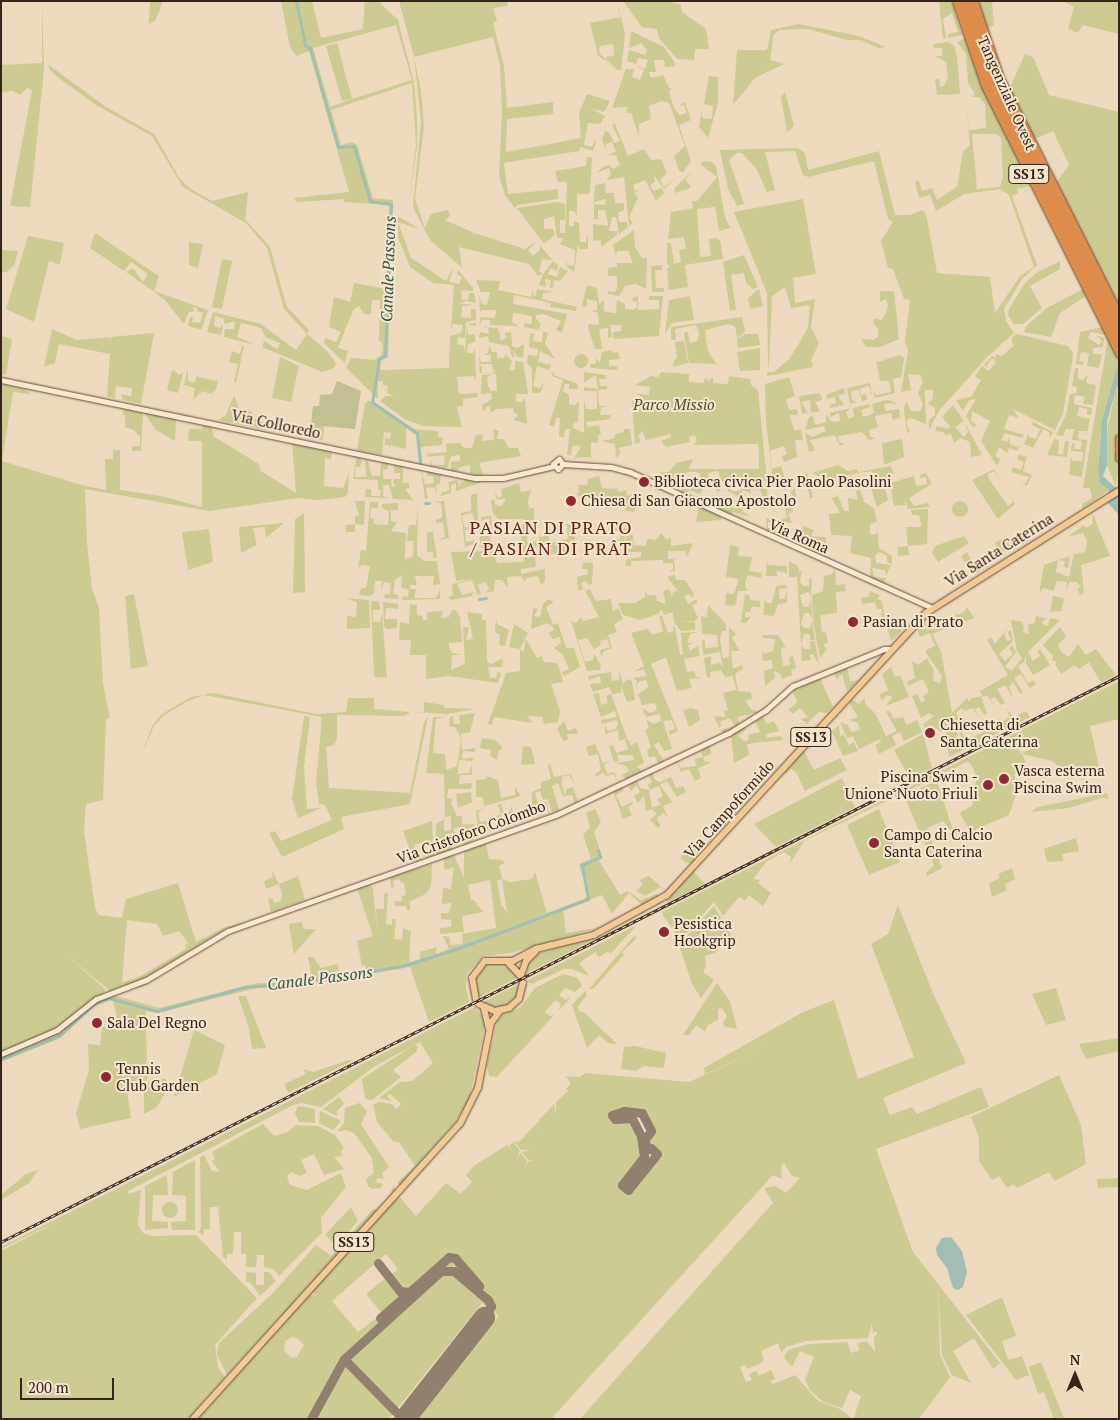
<!DOCTYPE html>
<meta charset="utf-8">
<style>
body{margin:0}
#map{position:relative;width:1120px;height:1420px;overflow:hidden;background:#eddabe;font-family:"PT Serif",serif}
div>[style]{position:absolute}
[style*='--x']{left:calc(var(--x)*1px);top:calc(var(--y)*1px);width:calc(var(--w)*1px);rotate:calc(var(--a)*1deg)}
.green>*{inset:0;background:#cbcb92}
.round{border-radius:50%}
.cemetery>*{inset:0;background:#c0c092}
.water>*{inset:0;background:#a1bfb3}
.canal>*{height:3px;margin:-1.5px;padding:0 1.5px;transform-origin:1.5px;border-radius:1.5px;background:#a1bfb3}
.taxiway>*{height:9px;margin:-4.5px;padding:0 4.5px;transform-origin:4.5px;border-radius:4.5px;background:#91806d}
.runway>*{height:21px;margin:-10.5px;padding:0 10.5px;transform-origin:10.5px;border-radius:10.5px;background:#91806d}
.roads{filter:drop-shadow(0 0 1px #674b3a) drop-shadow(0 0 1px #674b3a)}
.secondary>*{height:5px;margin:-2.5px;padding:0 2.5px;transform-origin:2.5px;border-radius:2.5px;background:#f9e8d1}
.primary>*{height:5.5px;margin:-2.75px;padding:0 2.75px;transform-origin:2.75px;border-radius:2.75px;background:#f2ca94}
.highway>*{height:7px;margin:-3.5px;padding:0 3.5px;transform-origin:3.5px;border-radius:3.5px;background:#df8d4d}
.rail>*{height:3px;margin-top:-1.5px;transform-origin:0;background:repeating-linear-gradient(90deg,#f5e5cd 0 4px,#35251c 0 8px);box-sizing:border-box;border-block:1px solid #35251c}
.dots>*{width:14px;height:14px;translate:-50% -50%;box-sizing:border-box;border:2px solid #f5e5cd;border-radius:50%}
span{translate:-50% -50%;white-space:nowrap;text-align:center;line-height:1.15;-webkit-text-stroke:4px #f5e5cd;paint-order:stroke}
.shield-label span{padding:1px 4px;background:#f5e5cd;border:1px solid;border-radius:4px;-webkit-text-stroke-width:0}
.shield-label{font-size:14px;color:#35251c;font-weight:700}
.street-label{font-size:15px;color:#35251c}
.park-label{font-size:15px;color:#4b5122;font-style:italic}
.poi-label{font-size:15px;color:#35251c}
.left{translate:0 -50%;text-align:left}
.right{translate:-100% -50%;text-align:right}
.water-label{font-size:16px;color:#2b554d;font-style:italic}
.quarter-label{font-size:18px;color:#61211b;letter-spacing:1px}
.frame{position:absolute;inset:0;border:2px solid #35251c;pointer-events:none}
.north{position:absolute;left:1050px;top:1350px;width:50px;height:50px;-webkit-text-stroke:4px #f5e5cd;paint-order:stroke;rotate:0deg;font-size:14px;font-weight:700;line-height:20px;text-align:center;color:#35251c}
.north::after{content:'';display:block;margin:auto;width:18px;height:22px;background:#35251c;clip-path:polygon(50% 0,100% 100%,50% 72%,0 100%)}
.scale{position:absolute;left:20px;top:1378px;width:94px;height:22px;box-sizing:border-box;border:2px solid #35251c;border-top:0;padding-left:6px;font-size:15px;line-height:18px;white-space:nowrap;color:#35251c;-webkit-text-stroke:4px #f5e5cd;paint-order:stroke}
</style>
<div id="map">
<div class="green">
<div style="clip-path:polygon(42px 1px,44px 70px,30px 207px,10px 206px,32px 90px,27px 88px,20px 95px,13px 91px,1px 92px,1px 65px,42px 63px)"></div>
<div style="clip-path:polygon(150px 1px,163px 1px,155px 21px,149px 24px)"></div>
<div style="clip-path:polygon(evenodd,281px 1px,312px 1px,321px 38px,363px 29px,365px 1px,378px 1px,398px 20px,414px 83px,417px 119px,417px 147px,409px 201px,416px 145px,412px 83px,331px 110px,341px 145px,352px 142px,357px 145px,373px 198px,393px 200px,392px 216px,401px 218px,419px 229px,398px 222px,411px 258px,446px 281px,454px 266px,449px 282px,459px 284px,462px 277px,457px 274px,458px 270px,473px 288px,473px 291px,461px 290px,462px 300px,468px 300px,469px 293px,474px 293px,476px 303px,466px 301px,459px 304px,476px 305px,462px 306px,461px 317px,471px 318px,471px 309px,476px 309px,476px 320px,466px 322px,465px 338px,458px 337px,457px 344px,464px 346px,465px 352px,467px 324px,476px 323px,476px 326px,467px 324px,468px 335px,475px 334px,475px 342px,468px 344px,467px 353px,473px 353px,475px 349px,476px 381px,474px 376px,457px 377px,459px 394px,477px 393px,478px 397px,463px 399px,463px 406px,457px 407px,462px 427px,423px 426px,406px 420px,380px 401px,386px 396px,394px 396px,387px 393px,388px 386px,383px 385px,383px 381px,378px 381px,378px 399px,346px 368px,351px 358px,375px 360px,382px 354px,383px 344px,379px 340px,380px 300px,372px 300px,371px 314px,364px 314px,359px 306px,353px 310px,338px 348px,348px 351px,345px 363px,324px 343px,325px 338px,336px 342px,341px 332px,329px 327px,334px 297px,350px 302px,354px 283px,386px 289px,389px 205px,344px 202px,343px 199px,297px 202px,294px 198px,349px 192px,309px 51px,296px 56px,290px 47px,281px 1px,396px 25px,412px 80px,352px 99px,337px 43px,326px 46px,342px 101px,352px 99px,330px 107px,313px 48px,396px 25px,281px 1px,393px 220px,398px 222px,398px 237px,410px 267px,433px 283px,454px 285px,451px 331px,453px 324px,463px 325px,461px 333px,450px 336px,449px 368px,380px 370px,381px 360px,388px 357px,393px 220px)"></div>
<div style="clip-path:polygon(399px 1px,507px 1px,508px 6px,493px 8px,497px 21px,493px 23px,504px 66px,507px 108px,553px 102px,553px 114px,507px 119px,506px 152px,581px 138px,579px 113px,587px 94px,610px 101px,604px 112px,590px 108px,605px 116px,600px 124px,588px 123px,584px 145px,591px 147px,597px 139px,593px 151px,580px 147px,579px 151px,504px 163px,508px 194px,558px 189px,558px 199px,517px 205px,515px 208px,505px 195px,499px 176px,502px 109px,500px 65px,493px 37px,414px 57px,421px 90px,424px 126px,415px 199px,425px 228px,431px 214px,448px 210px,450px 216px,445px 220px,474px 233px,525px 249px,537px 241px,528px 250px,533px 256px,540px 250px,540px 245px,552px 260px,542px 259px,539px 271px,543px 274px,553px 261px,558px 265px,557px 271px,550px 268px,548px 274px,557px 277px,560px 267px,568px 271px,560px 281px,554px 280px,553px 288px,550px 288px,551px 280px,545px 279px,546px 287px,539px 285px,543px 274px,538px 276px,529px 264px,459px 247px,462px 268px,430px 240px,413px 207px,421px 121px,414px 57px)"></div>
<div style="clip-path:polygon(615px 1px,620px 12px,625px 35px,621px 70px,617px 70px,605px 57px,614px 56px,613px 44px,600px 46px,599px 49px,600px 54px,608px 61px,616px 74px,608px 62px,598px 56px,590px 23px,621px 17px)"></div>
<div style="clip-path:polygon(623px 1px,669px 1px,681px 5px,682px 12px,706px 29px,709px 49px,695px 49px,694px 60px,677px 59px,659px 38px,657px 29px,642px 27px)"></div>
<div style="clip-path:polygon(939px 1px,952px 1px,962px 35px,948px 38px,948px 34px,958px 32px,952px 13px,943px 19px,946px 38px,943px 39px)"></div>
<div style="clip-path:polygon(978px 1px,992px 1px,994px 26px,985px 28px)"></div>
<div style="clip-path:polygon(1063px 1px,1119px 1px,1119px 34px,1083px 25px,1078px 33px,1068px 29px,1074px 7px)"></div>
<div style="clip-path:polygon(798px 24px,859px 36px,886px 47px,878px 48px,861px 40px,847px 40px,808px 29px,780px 30px,774px 34px,770px 60px,784px 64px,755px 78px,733px 105px,737px 50px,767px 50px,771px 30px)"></div>
<div style="clip-path:polygon(631px 31px,664px 47px,675px 63px,675px 66px,665px 67px,664px 60px,654px 60px,656px 72px,649px 72px,651px 78px,663px 75px,670px 89px,674px 88px,669px 91px,674px 108px,680px 115px,687px 113px,684px 105px,679px 106px,685px 102px,691px 120px,679px 125px,691px 161px,683px 172px,679px 171px,674px 156px,685px 146px,669px 103px,661px 101px,649px 106px,651px 119px,639px 124px,639px 136px,631px 113px,626px 113px,628px 107px,612px 108px,626px 69px,634px 69px,632px 77px,640px 80px,644px 70px,636px 66px,645px 69px,648px 60px,638px 58px,636px 64px,627px 61px,629px 50px,645px 55px,647px 50px,641px 43px,629px 48px)"></div>
<div style="clip-path:polygon(evenodd,965px 38px,985px 92px,1031px 186px,1017px 189px,1018px 193px,1012px 196px,1037px 265px,1022px 279px,1004px 309px,1006px 321px,1014px 333px,986px 358px,939px 411px,929px 430px,929px 420px,935px 415px,935px 408px,928px 404px,933px 398px,933px 390px,925px 390px,926px 424px,910px 418px,906px 422px,910px 432px,907px 433px,904px 409px,906px 401px,911px 411px,920px 411px,923px 405px,918px 392px,923px 382px,921px 375px,908px 374px,911px 390px,901px 392px,908px 350px,905px 342px,910px 300px,904px 299px,893px 269px,888px 268px,881px 241px,893px 222px,888px 219px,874px 161px,808px 177px,803px 175px,795px 151px,765px 152px,775px 190px,767px 192px,756px 168px,742px 153px,737px 153px,729px 160px,744px 204px,737px 206px,728px 189px,720px 150px,798px 148px,805px 153px,808px 170px,879px 151px,895px 215px,910px 215px,922px 210px,926px 214px,937px 273px,990px 277px,995px 313px,1020px 276px,1034px 267px,1009px 195px,1000px 189px,964px 194px,936px 211px,930px 195px,919px 198px,915px 182px,919px 181px,922px 191px,932px 188px,937px 200px,957px 187px,963px 152px,970px 145px,965px 90px,969px 130px,986px 128px,985px 104px,979px 97px,971px 97px,975px 94px,968px 83px,966px 54px,957px 42px,965px 38px,972px 134px,996px 134px,1001px 138px,1003px 177px,1000px 187px,977px 189px,972px 134px)"></div>
<div style="clip-path:polygon(948px 42px,954px 45px,957px 57px,960px 94px,937px 95px,935px 79px,939px 79px,940px 87px,944px 86px,948px 77px,946px 62px,935px 56px,942px 56px,942px 48px,934px 48px,933px 44px)"></div>
<div style="clip-path:polygon(1025px 54px,1033px 57px,1049px 95px,1119px 112px,1119px 305px,1056px 183px,1069px 165px,1053px 131px,1035px 139px,1008px 92px)"></div>
<div style="clip-path:polygon(49px 65px,106px 107px,154px 134px,180px 179px,191px 189px,212px 201px,248px 192px,245px 219px,270px 247px,287px 307px,309px 330px,307px 334px,327px 351px,336px 364px,334px 368px,322px 372px,262px 347px,264px 341px,277px 349px,280px 343px,265px 337px,262px 329px,255px 326px,241px 323px,237px 337px,256px 345px,224px 337px,225px 329px,234px 329px,235px 321px,225px 324px,223px 318px,215px 316px,214px 326px,221px 328px,222px 324px,223px 327px,221px 335px,207px 332px,213px 312px,261px 324px,296px 350px,307px 334px,284px 309px,267px 248px,246px 223px,183px 187px,152px 136px,96px 105px,60px 79px,49px 69px)"></div>
<div style="clip-path:polygon(709px 76px,718px 77px,718px 103px,708px 138px,699px 127px,702px 110px,702px 118px,712px 119px,713px 106px,704px 104px)"></div>
<div style="clip-path:polygon(785px 92px,794px 126px,787px 132px,781px 97px)"></div>
<div style="clip-path:polygon(615px 124px,628px 156px,644px 149px,651px 160px,661px 159px,667px 173px,660px 180px,664px 187px,676px 177px,664px 189px,654px 175px,655px 182px,650px 185px,653px 191px,661px 188px,664px 193px,656px 201px,645px 180px,633px 185px,635px 191px,641px 190px,634px 193px,638px 198px,629px 217px,633px 223px,629px 226px,624px 177px,607px 180px,611px 174px,609px 168px,596px 173px,603px 167px,610px 165px,612px 169px,620px 165px,616px 155px,608px 155px,616px 152px,612px 142px,605px 145px,607px 153px,602px 139px,605px 131px,609px 132px,614px 143px,620px 141px,612px 125px)"></div>
<div style="clip-path:polygon(587px 157px,592px 157px,590px 190px,589px 194px,577px 194px,577px 216px,574px 211px,569px 211px,569px 226px,574px 226px,574px 221px,579px 223px,580px 242px,586px 242px,588px 233px,588px 249px,580px 249px,578px 244px,574px 272px,566px 266px,567px 258px,567px 265px,574px 266px,575px 250px,560px 244px,564px 238px,557px 238px,554px 216px,544px 219px,544px 229px,553px 229px,555px 235px,544px 244px,517px 208px,557px 202px,565px 204px,565px 220px,560px 220px,560px 233px,565px 233px,567px 182px,558px 182px,555px 171px,586px 166px)"></div>
<div style="clip-path:polygon(704px 161px,712px 162px,716px 166px,725px 217px,730px 228px,719px 231px,715px 207px,697px 209px,700px 257px,711px 256px,709px 239px,715px 238px,720px 240px,723px 259px,685px 265px,688px 287px,669px 290px,667px 268px,671px 267px,667px 264px,667px 243px,671px 243px,674px 264px,681px 262px,679px 250px,686px 249px,684px 237px,668px 239px,671px 212px,693px 208px,692px 201px,697px 201px,717px 177px,700px 164px)"></div>
<div style="clip-path:polygon(693px 170px,685px 180px,691px 186px,689px 189px,675px 193px,675px 188px)"></div>
<div style="clip-path:polygon(605px 183px,606px 193px,614px 193px,615px 203px,624px 203px,624px 210px,618px 213px,619px 222px,627px 222px,628px 227px,619px 234px,616px 217px,612px 217px,609px 231px,617px 231px,617px 235px,601px 247px,601px 240px,593px 241px,593px 224px,608px 226px,607px 218px,605px 210px,598px 210px,598px 218px,603px 218px,594px 220px,594px 204px,605px 205px,606px 199px,594px 202px,595px 185px)"></div>
<div style="clip-path:polygon(803px 199px,816px 274px,793px 278px,795px 303px,815px 299px,811px 327px,819px 343px,811px 360px,813px 367px,767px 376px,767px 372px,774px 372px,789px 359px,797px 347px,808px 327px,810px 305px,791px 308px,785px 287px,771px 297px,772px 301px,769px 364px,768px 370px,767px 293px,734px 212px)"></div>
<div style="clip-path:polygon(634px 230px,635px 247px,642px 258px,647px 258px,646px 289px,636px 284px,625px 286px,619px 296px,608px 294px,608px 291px,614px 292px,617px 289px,617px 276px,608px 276px,608px 268px,617px 267px,617px 263px,633px 263px,628px 251px,617px 251px,616px 257px,613px 245px)"></div>
<div style="clip-path:polygon(95px 233px,159px 276px,154px 291px,208px 310px,201px 330px,188px 326px,190px 317px,193px 317px,192px 322px,200px 323px,203px 313px,197px 311px,197px 308px,194px 307px,193px 312px,189px 312px,184px 324px,164px 299px,126px 272px,133px 268px,143px 282px,148px 274px,131px 262px,124px 271px,90px 248px)"></div>
<div style="clip-path:polygon(28px 236px,64px 243px,60px 265px,49px 261px,34px 322px,6px 309px)"></div>
<div style="clip-path:polygon(189px 242px,203px 244px,198px 268px,189px 265px)"></div>
<div style="clip-path:polygon(1px 250px,18px 251px,14px 266px,6px 272px,1px 272px)"></div>
<div style="clip-path:polygon(744px 255px,758px 287px,753px 289px,746px 283px,744px 273px,731px 275px,736px 310px,730px 311px,723px 262px)"></div>
<div style="clip-path:polygon(222px 259px,232px 261px,222px 309px,212px 307px)"></div>
<div style="clip-path:polygon(1060px 261px,1060px 269px,1030px 286px,1042px 308px,1023px 324px,1014px 324px,1008px 315px,1009px 309px,1025px 283px,1036px 273px)"></div>
<div style="clip-path:polygon(662px 265px,662px 270px,655px 270px,656px 288px,664px 288px,664px 292px,652px 292px,651px 266px)"></div>
<div style="clip-path:polygon(476px 280px,500px 281px,498px 290px,531px 297px,533px 288px,533px 295px,536px 296px,537px 289px,553px 292px,543px 293px,542px 299px,577px 307px,576px 311px,550px 307px,551px 303px,514px 295px,513px 304px,567px 314px,562px 333px,556px 330px,561px 321px,544px 314px,536px 315px,536px 318px,541px 325px,538px 329px,545px 331px,524px 327px,524px 323px,531px 324px,532px 319px,531px 316px,522px 314px,513px 313px,512px 322px,518px 326px,490px 325px,490px 320px,482px 320px,480px 324px,480px 317px,495px 318px,496px 310px,482px 310px,480px 313px,479px 296px,482px 304px,487px 305px,490px 292px,481px 292px)"></div>
<div style="clip-path:polygon(587px 285px,597px 288px,599px 304px,604px 300px,604px 311px,612px 313px,616px 313px,617px 300px,625px 304px,625px 309px,633px 310px,637px 308px,637px 301px,632px 301px,633px 298px,638px 296px,638px 310px,659px 309px,659px 300px,649px 300px,649px 296px,663px 296px,659px 336px,614px 339px,613px 332px,621px 331px,621px 325px,610px 325px,612px 337px,608px 338px,608px 328px,599px 329px,602px 349px,595px 349px,588px 328px,589px 324px,599px 325px,598px 313px,591px 311px,597px 310px,597px 301px,587px 299px,587px 307px,582px 306px)"></div>
<div style="clip-path:polygon(759px 289px,763px 306px,750px 309px,748px 298px)"></div>
<div style="clip-path:polygon(1083px 289px,1086px 296px,1060px 313px,1051px 337px,1024px 332px,1026px 326px,1047px 308px)"></div>
<div style="clip-path:polygon(880px 291px,894px 291px,899px 339px,880px 347px,866px 347px,861px 339px,873px 340px,878px 337px,878px 329px,873px 322px,875px 318px,881px 320px,884px 317px,888px 306px,886px 299px,880px 302px)"></div>
<div style="clip-path:polygon(690px 296px,694px 320px,672px 323px,665px 333px,669px 300px)"></div>
<div style="clip-path:polygon(742px 317px,745px 332px,737px 338px,735px 326px,728px 324px,705px 330px,708px 352px,717px 364px,689px 363px,684px 333px,688px 332px,690px 343px,698px 341px,699px 332px,696px 325px,675px 329px,676px 340px,671px 340px,671px 327px)"></div>
<div style="clip-path:polygon(482px 327px,498px 328px,501px 341px,507px 337px,504px 333px,511px 332px,512px 346px,517px 348px,524px 344px,523px 357px,517px 357px,513px 350px,514px 357px,512px 357px,509px 346px,489px 342px,488px 336px,479px 338px,480px 332px,489px 334px,488px 328px)"></div>
<div style="clip-path:polygon(1103px 327px,1105px 335px,1091px 332px,1088px 338px,1099px 345px,1102px 341px,1096px 335px,1104px 338px,1103px 347px,1093px 348px,1093px 354px,1102px 354px,1099px 368px,1087px 366px,1089px 353px,1081px 352px,1079px 361px,1084px 362px,1083px 365px,1076px 364px,1080px 332px)"></div>
<div style="clip-path:polygon(52px 329px,77px 340px,109px 337px,111px 341px,111px 337px,154px 333px,141px 404px,123px 400px,121px 394px,131px 396px,132px 388px,116px 386px,115px 398px,107px 397px,110px 354px,59px 344px,55px 363px,44px 367px)"></div>
<div style="clip-path:polygon(543px 332px,548px 333px,545px 343px,555px 359px,540px 351px,538px 362px,551px 365px,549px 370px,537px 366px,533px 386px,540px 388px,545px 381px,540px 393px,532px 393px,532px 369px,527px 363px,528px 355px,537px 356px,538px 349px,529px 347px,530px 333px,534px 334px,533px 341px,542px 342px)"></div>
<div style="clip-path:polygon(745px 334px,758px 334px,760px 345px,738px 348px,737px 339px)"></div>
<div style="clip-path:polygon(1017px 334px,1068px 346px,1073px 353px,1072px 363px,1063px 413px,1055px 430px,1013px 409px,1019px 418px,1009px 415px,1004px 429px,1024px 435px,1022px 438px,1005px 433px,1001px 440px,1007px 442px,1009px 437px,1010px 444px,1017px 447px,1019px 445px,1017px 451px,1009px 448px,1007px 453px,999px 447px,995px 456px,1000px 459px,997px 466px,981px 441px,990px 421px,972px 411px,971px 421px,977px 425px,973px 428px,966px 416px,976px 399px,969px 400px,963px 411px,956px 400px,971px 397px,981px 380px,975px 376px,982px 366px,989px 371px,996px 362px,992px 358px,987px 365px,988px 368px,984px 365px,992px 356px,995px 358px,997px 354px,1001px 356px,1006px 353px,1016px 343px,1012px 345px,1012px 337px)"></div>
<div style="clip-path:polygon(1px 336px,12px 339px,6px 375px,1px 374px)"></div>
<div style="clip-path:polygon(1108px 338px,1119px 359px,1102px 420px,1098px 472px,1109px 490px,1082px 509px,1082px 504px,1092px 498px,1090px 488px,1083px 488px)"></div>
<div style="clip-path:polygon(684px 341px,688px 363px,673px 367px,674px 360px,677px 358px,675px 342px)"></div>
<div style="clip-path:polygon(489px 345px,492px 352px,497px 352px,497px 358px,504px 358px,505px 354px,512px 361px,509px 370px,515px 370px,515px 361px,523px 362px,528px 394px,516px 394px,516px 402px,522px 402px,525px 397px,527px 424px,514px 420px,518px 414px,514px 413px,513px 408px,496px 409px,491px 413px,490px 406px,486px 407px,483px 412px,482px 405px,492px 399px,491px 393px,481px 394px,482px 375px,491px 375px,487px 378px,488px 386px,491px 391px,497px 391px,496px 374px,480px 373px,479px 366px,482px 366px,482px 373px,494px 373px,492px 364px,479px 364px,479px 355px,481px 362px,491px 362px,491px 355px,484px 355px,488px 353px)"></div>
<div style="clip-path:polygon(242px 346px,244px 346px,236px 383px,234px 382px,238px 364px,229px 362px,232px 351px,240px 354px)"></div>
<div style="clip-path:polygon(760px 348px,760px 370px,740px 371px,737px 352px)"></div>
<div style="clip-path:polygon(611px 350px,612px 353px,618px 352px,620px 359px,609px 360px,609px 366px,617px 366px,617px 370px,591px 368px,590px 364px,596px 364px,596px 358px,600px 363px,602px 352px)"></div>
<div class="round" style="left:574px;top:354px;width:14px;height:14px"></div>
<div style="clip-path:polygon(900px 355px,904px 358px,901px 377px,893px 379px,895px 393px,875px 398px,873px 389px,876px 395px,891px 392px,889px 381px,880px 381px,876px 360px,878px 362px)"></div>
<div style="clip-path:polygon(280px 357px,299px 366px,291px 402px,272px 398px)"></div>
<div style="clip-path:polygon(188px 368px,188px 381px,194px 383px,198px 374px,198px 377px,218px 381px,216px 390px,211px 394px,202px 391px,193px 400px,195px 388px,184px 385px)"></div>
<div style="clip-path:polygon(1075px 368px,1078px 368px,1078px 379px,1083px 380px,1088px 374px,1086px 383px,1096px 385px,1093px 405px,1083px 404px,1085px 397px,1075px 395px,1074px 399px,1074px 404px,1092px 408px,1091px 415px,1087px 414px,1087px 409px,1079px 407px,1077px 416px,1090px 419px,1086px 437px,1086px 431px,1079px 431px,1078px 439px,1087px 440px,1082px 477px,1069px 475px,1071px 456px,1072px 461px,1082px 461px,1083px 452px,1071px 451px,1072px 443px,1075px 443px,1074px 449px,1081px 449px,1082px 441px,1072px 440px,1074px 429px,1066px 429px,1063px 436px,1056px 435px,1066px 415px,1070px 394px,1076px 393px,1077px 387px,1072px 386px)"></div>
<div style="clip-path:polygon(554px 369px,554px 375px,578px 384px,578px 389px,569px 389px,569px 384px,565px 384px,563px 391px,569px 395px,569px 404px,575px 405px,579px 401px,578px 423px,574px 422px,573px 428px,584px 433px,584px 399px,586px 409px,597px 409px,597px 391px,584px 391px,584px 387px,598px 389px,596px 375px,584px 382px,584px 372px,606px 375px,606px 379px,599px 379px,600px 386px,607px 386px,607px 389px,598px 390px,599px 406px,610px 406px,601px 407px,600px 415px,610px 415px,611px 419px,586px 422px,588px 427px,599px 425px,601px 435px,598px 435px,598px 443px,591px 442px,591px 457px,574px 458px,581px 447px,577px 445px,572px 447px,571px 456px,567px 454px,570px 429px,565px 429px,564px 437px,559px 437px,560px 418px,556px 418px,554px 427px,549px 425px,563px 380px,552px 376px)"></div>
<div style="clip-path:polygon(172px 370px,180px 375px,183px 372px,178px 393px,167px 390px)"></div>
<div style="clip-path:polygon(661px 372px,689px 374px,689px 382px,704px 383px,705px 377px,710px 383px,709px 379px,713px 378px,713px 383px,728px 384px,729px 376px,750px 379px,751px 385px,758px 390px,767px 481px,753px 482px,751px 479px,751px 487px,748px 480px,742px 480px,742px 487px,751px 489px,751px 493px,738px 489px,738px 483px,731px 483px,731px 491px,742px 491px,742px 498px,727px 491px,730px 481px,722px 482px,718px 471px,708px 473px,709px 479px,719px 481px,720px 490px,717px 493px,716px 485px,707px 485px,707px 480px,700px 494px,689px 490px,686px 495px,681px 493px,687px 479px,697px 483px,701px 475px,696px 472px,688px 472px,679px 479px,674px 478px,670px 487px,665px 485px,672px 476px,661px 475px,660px 472px,669px 472px,676px 463px,693px 459px,689px 469px,759px 469px,759px 456px,758px 444px,693px 445px,697px 441px,695px 435px,689px 437px,690px 442px,666px 447px,661px 441px,671px 437px,670px 434px,646px 440px,642px 431px,638px 436px,641px 442px,635px 444px,632px 401px,635px 397px,635px 405px,641px 406px,643px 397px,633px 393px,649px 395px,650px 387px,635px 385px,651px 376px,658px 377px)"></div>
<div style="clip-path:polygon(789px 377px,795px 396px,786px 399px,789px 410px,797px 409px,798px 415px,790px 415px,791px 421px,795px 431px,801px 429px,803px 440px,795px 440px,797px 457px,784px 462px,782px 456px,787px 454px,784px 446px,770px 451px,772px 469px,781px 466px,787px 485px,781px 475px,773px 476px,774px 488px,766px 423px,765px 384px)"></div>
<div style="clip-path:polygon(870px 383px,873px 399px,869px 386px,864px 387px,860px 389px,861px 395px,866px 394px,867px 400px,862px 401px,859px 390px,851px 391px,852px 400px,857px 402px,850px 404px,847px 388px)"></div>
<div style="clip-path:polygon(evenodd,1px 384px,25px 389px,31px 394px,13px 392px,2px 461px,85px 486px,106px 490px,105px 459px,113px 459px,113px 450px,120px 450px,120px 490px,161px 496px,202px 507px,202px 441px,188px 441px,189px 429px,202px 429px,203px 423px,212px 425px,213px 436px,259px 464px,261px 471px,296px 493px,292px 442px,332px 450px,331px 460px,325px 457px,324px 486px,343px 488px,349px 472px,348px 493px,345px 497px,318px 500px,298px 498px,209px 511px,85px 489px,87px 542px,92px 589px,99px 608px,103px 684px,110px 718px,106px 719px,103px 800px,86px 804px,84px 831px,95px 908px,99px 915px,122px 918px,126px 899px,178px 883px,196px 942px,223px 928px,255px 919px,224px 930px,143px 979px,110px 991px,63px 952px,105px 989px,104px 993px,58px 1027px,1px 1053px,1px 384px,127px 920px,157px 924px,163px 936px,179px 931px,188px 943px,185px 945px,186px 949px,141px 976px,122px 983px,127px 920px)"></div>
<div style="clip-path:polygon(1117px 385px,1119px 433px,1114px 449px,1119px 462px,1116px 487px,1107px 465px,1106px 454px,1108px 425px)"></div>
<div style="clip-path:polygon(844px 388px,845px 393px,838px 396px,844px 405px,830px 408px,830px 405px,836px 403px,835px 397px,827px 399px,826px 395px)"></div>
<div style="clip-path:polygon(820px 393px,822px 400px,815px 402px,820px 411px,811px 413px,810px 400px,801px 402px,808px 413px,802px 414px,799px 396px)"></div>
<div style="clip-path:polygon(234px 395px,239px 408px,252px 412px,254px 418px,263px 422px,262px 429px,218px 420px,226px 415px)"></div>
<div style="clip-path:polygon(368px 400px,413px 429px,438px 431px,438px 437px,443px 437px,442px 445px,421px 447px,422px 464px,419px 463px,416px 435px,406px 428px,406px 449px,390px 445px,390px 453px,389px 445px,385px 445px,385px 438px,390px 439px,391px 433px,384px 432px,382px 455px,357px 450px,365px 404px)"></div>
<div style="clip-path:polygon(887px 400px,893px 401px,899px 407px,893px 403px,884px 404px,885px 411px,899px 409px,900px 418px,893px 420px,891px 413px,875px 416px,878px 427px,869px 430px,870px 437px,876px 438px,869px 440px,862px 432px,838px 436px,839px 442px,845px 444px,840px 446px,835px 435px,810px 440px,815px 450px,809px 452px,805px 432px,812px 437px,826px 431px,824px 426px,805px 430px,809px 417px,813px 416px,815px 425px,826px 422px,826px 414px,832px 422px,840px 421px,839px 413px,831px 417px,829px 413px,851px 408px,846px 412px,848px 419px,854px 417px,853px 408px,869px 404px,870px 407px,861px 410px,863px 417px,867px 416px,874px 413px,872px 404px)"></div>
<div style="clip-path:polygon(953px 405px,964px 421px,955px 427px,964px 437px,968px 432px,965px 423px,982px 455px,971px 457px,970px 442px,961px 438px,954px 443px,951px 434px,945px 435px,947px 443px,944px 432px,935px 431px,937px 426px,948px 429px,950px 426px,942px 417px)"></div>
<div style="clip-path:polygon(124px 407px,143px 411px,141px 451px,132px 451px,132px 446px,140px 446px,140px 437px,134px 430px,125px 427px,125px 414px,129px 411px,122px 416px)"></div>
<div style="clip-path:polygon(144px 413px,176px 419px,175px 441px,156px 430px)"></div>
<div style="clip-path:polygon(1033px 422px,1053px 432px,1050px 438px,1049px 432px,1043px 429px,1033px 448px,1024px 444px,1029px 432px,1029px 437px,1036px 439px,1040px 429px,1032px 425px)"></div>
<div style="clip-path:polygon(310px 425px,324px 426px,323px 440px,308px 439px)"></div>
<div style="clip-path:polygon(493px 429px,499px 431px,497px 439px,504px 439px,509px 448px,518px 448px,521px 456px,479px 463px,484px 477px,470px 474px,470px 465px,458px 468px,459px 471px,451px 470px,451px 462px,460px 461px,460px 455px,451px 456px,447px 468px,430px 466px,431px 459px,432px 465px,444px 465px,445px 455px,428px 457px,426px 448px,428px 454px,447px 452px,446px 444px,460px 443px,464px 448px,472px 448px,476px 435px,483px 434px,482px 441px,494px 440px)"></div>
<div style="clip-path:polygon(624px 429px,630px 429px,632px 445px,618px 448px,621px 453px,616px 458px,615px 444px,601px 441px,613px 439px,616px 434px,624px 432px)"></div>
<div style="clip-path:polygon(902px 439px,904px 457px,884px 465px,882px 443px)"></div>
<div style="clip-path:polygon(1054px 439px,1059px 440px,1058px 454px,1063px 455px,1065px 441px,1069px 441px,1067px 457px,1047px 455px)"></div>
<div style="clip-path:polygon(1028px 453px,1023px 471px,1032px 475px,1027px 486px,1021px 482px,1026px 483px,1029px 477px,1011px 472px,1013px 467px,1021px 470px,1024px 462px,1017px 459px,1019px 454px,1026px 457px)"></div>
<div style="clip-path:polygon(357px 456px,362px 460px,360px 467px,356px 467px,355px 477px,366px 477px,365px 460px,368px 461px,372px 476px,380px 476px,381px 461px,388px 463px,388px 469px,383px 470px,383px 479px,391px 479px,392px 487px,395px 487px,393px 479px,400px 479px,400px 473px,394px 473px,394px 464px,403px 466px,403px 483px,409px 483px,409px 488px,405px 489px,413px 500px,393px 499px,389px 485px,383px 485px,383px 496px,389px 498px,365px 497px,366px 489px,371px 489px,371px 496px,380px 496px,381px 490px,378px 489px,378px 480px,353px 479px)"></div>
<div style="clip-path:polygon(838px 465px,848px 471px,857px 469px,858px 472px,891px 466px,894px 474px,879px 481px,871px 471px,842px 476px,810px 485px,813px 498px,810px 498px,807px 486px,795px 489px,797px 502px,792px 502px,791px 492px,807px 472px,810px 482px,823px 478px,812px 473px)"></div>
<div style="clip-path:polygon(994px 469px,1003px 484px,994px 471px,988px 474px,989px 479px,1008px 506px,1013px 502px,1004px 486px,1015px 504px,998px 519px,972px 480px)"></div>
<div style="clip-path:polygon(421px 470px,425px 484px,434px 483px,433px 476px,427px 476px,427px 471px,437px 472px,437px 475px,441px 473px,440px 484px,436px 485px,437px 493px,434px 487px,426px 488px,428px 499px,425px 499px)"></div>
<div style="clip-path:polygon(926px 473px,932px 484px,909px 498px,914px 506px,927px 503px,930px 507px,908px 509px,905px 500px,905px 505px,894px 506px,890px 483px,914px 476px,916px 486px,927px 484px,926px 477px,920px 478px,920px 475px)"></div>
<div style="clip-path:polygon(599px 476px,602px 488px,615px 489px,616px 486px,619px 492px,626px 490px,627px 496px,636px 492px,635px 499px,644px 499px,633px 512px,621px 510px,625px 510px,626px 504px,617px 505px,617px 502px,610px 501px,610px 507px,614px 507px,610px 509px,590px 506px,591px 501px,587px 499px,583px 506px,583px 498px,575px 494px,579px 493px,578px 485px,587px 485px,588px 479px)"></div>
<div style="clip-path:polygon(461px 477px,482px 482px,456px 491px,456px 483px,451px 485px,451px 493px,441px 496px,441px 493px,450px 490px,448px 482px,457px 480px,460px 487px,461px 482px,465px 482px)"></div>
<div style="clip-path:polygon(519px 483px,521px 492px,531px 490px,528px 501px,529px 508px,534px 508px,534px 525px,527px 532px,527px 542px,539px 541px,539px 534px,540px 537px,549px 535px,548px 547px,541px 548px,542px 557px,538px 557px,539px 547px,534px 547px,536px 567px,521px 569px,521px 574px,545px 569px,545px 581px,541px 585px,538px 576px,526px 578px,525px 582px,521px 576px,507px 577px,508px 588px,502px 580px,495px 580px,494px 591px,484px 593px,489px 589px,486px 582px,478px 585px,481px 594px,477px 595px,473px 579px,456px 581px,451px 552px,493px 551px,497px 563px,524px 562px,523px 554px,514px 551px,522px 550px,521px 531px,513px 528px,523px 526px,523px 519px,498px 519px,493px 513px,491px 501px,494px 499px,495px 505px,502px 506px,506px 498px,497px 500px,494px 490px,498px 498px,502px 496px,501px 489px)"></div>
<div style="clip-path:polygon(753px 483px,757px 486px,767px 484px,767px 504px,764px 509px,754px 504px,754px 500px,760px 506px,765px 502px,760px 490px,754px 488px)"></div>
<div style="clip-path:polygon(884px 485px,888px 500px,877px 507px,871px 488px)"></div>
<div style="clip-path:polygon(860px 490px,864px 502px,874px 508px,877px 522px,870px 524px,870px 535px,877px 534px,877px 525px,879px 548px,892px 556px,892px 564px,887px 562px,887px 556px,879px 552px,875px 556px,876px 563px,891px 565px,886px 576px,885px 570px,872px 568px,874px 577px,886px 578px,883px 585px,870px 579px,871px 558px,850px 553px,852px 536px,831px 535px,829px 514px,840px 513px,832px 498px,838px 496px,844px 511px,849px 511px,848px 498px,858px 500px,856px 491px)"></div>
<div style="clip-path:polygon(477px 493px,478px 520px,474px 521px,473px 513px,462px 515px,464px 526px,469px 529px,465px 530px,466px 542px,476px 540px,476px 543px,465px 547px,461px 513px,471px 511px,471px 495px)"></div>
<div style="clip-path:polygon(715px 499px,734px 508px,743px 503px,750px 507px,744px 507px,742px 511px,751px 517px,733px 512px,731px 515px,709px 506px)"></div>
<div style="clip-path:polygon(355px 501px,365px 501px,364px 525px,355px 524px,355px 532px,346px 532px,346px 525px,355px 524px,355px 516px,359px 516px)"></div>
<div style="clip-path:polygon(444px 501px,449px 538px,438px 540px,445px 537px,443px 522px,436px 523px,436px 520px,442px 518px,442px 509px,441px 503px,433px 502px)"></div>
<div class="round" style="left:952px;top:501px;width:16px;height:16px"></div>
<div style="clip-path:polygon(370px 502px,378px 502px,378px 508px,371px 508px,370px 518px,374px 519px,374px 524px,388px 525px,389px 511px,382px 508px,382px 504px,398px 503px,398px 510px,391px 510px,391px 521px,397px 522px,391px 531px,406px 533px,405px 560px,413px 556px,414px 541px,407px 541px,409px 525px,416px 525px,418px 504px,417px 555px,424px 561px,437px 561px,440px 584px,433px 585px,434px 576px,415px 576px,417px 585px,410px 585px,410px 589px,416px 589px,414px 598px,436px 598px,440px 589px,440px 599px,402px 600px,403px 596px,408px 597px,409px 590px,401px 587px,402px 575px,395px 580px,393px 594px,398px 595px,398px 599px,384px 598px,385px 594px,390px 594px,391px 583px,384px 582px,381px 591px,382px 581px,375px 581px,374px 593px,370px 596px,359px 595px,361px 588px,366px 588px,370px 566px,362px 565px,358px 568px,361px 550px,366px 551px)"></div>
<div style="clip-path:polygon(699px 506px,721px 516px,721px 520px,696px 522px)"></div>
<div style="clip-path:polygon(793px 507px,793px 512px,788px 514px,792px 523px,784px 522px,785px 532px,781px 532px,780px 538px,767px 532px,766px 518px,774px 519px,774px 522px,768px 522px,768px 528px,781px 529px,783px 518px,787px 518px,785px 509px)"></div>
<div style="clip-path:polygon(928px 509px,927px 544px,908px 546px,909px 555px,898px 556px,898px 547px,908px 546px,906px 527px,922px 527px,919px 515px,912px 515px,911px 510px)"></div>
<div style="clip-path:polygon(1092px 512px,1110px 556px,1081px 565px,1084px 593px,1080px 595px,1077px 588px,1081px 587px,1077px 582px,1070px 582px,1066px 591px,1067px 582px,1057px 581px,1053px 591px,1043px 588px,1039px 594px,1044px 565px,1070px 556px,1068px 568px,1064px 567px,1065px 561px,1058px 560px,1056px 572px,1069px 577px,1074px 554px,1085px 552px,1087px 541px,1083px 533px,1067px 537px,1084px 525px,1086px 528px,1093px 524px)"></div>
<div style="clip-path:polygon(304px 513px,305px 592px,293px 593px,295px 519px)"></div>
<div style="clip-path:polygon(491px 516px,492px 530px,489px 534px,493px 547px,481px 548px,479px 530px,484px 526px,485px 530px,490px 529px,489px 518px,481px 521px,481px 517px)"></div>
<div style="clip-path:polygon(626px 520px,624px 550px,623px 550px,623px 543px,605px 539px,620px 539px,621px 531px,608px 530px,608px 526px,625px 528px)"></div>
<div style="clip-path:polygon(284px 523px,266px 538px,265px 527px,253px 528px,257px 545px,241px 553px,239px 527px)"></div>
<div style="clip-path:polygon(567px 524px,572px 524px,576px 532px,574px 543px,566px 542px,565px 555px,550px 554px,551px 543px,568px 539px)"></div>
<div style="clip-path:polygon(803px 526px,814px 530px,811px 536px,826px 537px,826px 553px,824px 542px,820px 540px,814px 549px,822px 553px,824px 548px,825px 558px,811px 552px,815px 539px,810px 537px,806px 536px,805px 549px,801px 547px)"></div>
<div style="clip-path:polygon(209px 529px,213px 562px,188px 570px,182px 532px)"></div>
<div style="clip-path:polygon(427px 532px,433px 532px,437px 558px,433px 558px,433px 552px,427px 552px)"></div>
<div style="clip-path:polygon(661px 533px,666px 539px,671px 538px,671px 546px,693px 543px,687px 557px,685px 551px,668px 551px,668px 559px,674px 559px,675px 571px,669px 572px,673px 569px,673px 563px,663px 563px,663px 560px,631px 561px,631px 566px,625px 566px,627px 559px,641px 557px,641px 552px,629px 552px,625px 558px,626px 536px,633px 535px,634px 545px,645px 546px,648px 539px,656px 540px)"></div>
<div style="clip-path:polygon(964px 536px,969px 543px,938px 562px,932px 553px,935px 546px)"></div>
<div style="clip-path:polygon(1007px 536px,1017px 544px,1001px 554px,995px 543px)"></div>
<div style="clip-path:polygon(730px 545px,739px 547px,738px 556px,752px 557px,749px 571px,762px 573px,761px 578px,748px 575px,745px 583px,747px 591px,738px 591px,736px 604px,733px 606px,725px 605px,726px 593px,734px 594px,739px 579px,726px 577px)"></div>
<div style="clip-path:polygon(967px 552px,975px 566px,985px 559px,989px 566px,973px 575px,961px 556px)"></div>
<div style="clip-path:polygon(767px 559px,768px 565px,787px 566px,787px 573px,776px 571px,780px 583px,778px 576px,766px 576px)"></div>
<div style="clip-path:polygon(789px 561px,798px 566px,799px 572px,802px 570px,800px 582px,803px 586px,809px 586px,809px 579px,812px 578px,811px 598px,809px 592px,800px 595px,803px 607px,809px 607px,811px 599px,812px 619px,809px 613px,804px 613px,801px 624px,804px 628px,810px 628px,812px 620px,815px 640px,810px 640px,810px 634px,804px 634px,801px 645px,805px 649px,810px 649px,810px 641px,815px 641px,819px 664px,813px 654px,810px 655px,811px 660px,802px 661px,797px 577px,789px 577px)"></div>
<div style="clip-path:polygon(583px 562px,593px 563px,592px 584px,589px 585px,586px 581px,581px 583px,583px 589px,578px 591px,577px 577px,588px 574px,587px 569px,582px 569px)"></div>
<div style="clip-path:polygon(835px 568px,836px 585px,845px 584px,846px 591px,836px 592px,837px 613px,820px 615px,822px 632px,826px 632px,828px 643px,823px 644px,827px 649px,820px 658px,813px 620px,812px 595px,823px 591px,824px 576px,832px 574px)"></div>
<div style="clip-path:polygon(675px 575px,676px 580px,685px 580px,694px 594px,692px 598px,689px 594px,684px 596px,688px 604px,697px 599px,697px 603px,692px 605px,698px 618px,695px 621px,680px 622px,695px 622px,695px 630px,681px 631px,674px 622px,673px 612px,664px 615px,662px 609px,658px 614px,640px 620px,623px 615px,618px 603px,635px 603px,645px 597px,646px 590px,647px 595px,656px 595px,657px 601px,666px 604px,663px 591px,669px 589px,672px 597px,673px 592px,678px 591px,667px 577px)"></div>
<div style="clip-path:polygon(473px 579px,476px 591px,472px 580px,457px 584px,462px 595px,473px 592px,472px 596px,452px 600px,448px 598px,453px 595px,452px 584px)"></div>
<div style="clip-path:polygon(787px 585px,787px 588px,779px 589px,779px 599px,785px 599px,787px 590px,787px 603px,778px 604px,774px 616px,763px 615px,765px 598px,767px 603px,772px 603px,776px 586px)"></div>
<div style="clip-path:polygon(590px 589px,596px 601px,611px 599px,613px 612px,618px 608px,623px 619px,614px 624px,617px 632px,608px 635px,612px 648px,604px 651px,601px 657px,600px 650px,610px 647px,607px 639px,600px 641px,601px 645px,594px 649px,587px 638px,578px 640px,585px 662px,593px 660px,594px 653px,601px 666px,600px 670px,587px 671px,571px 621px,576px 623px,581px 617px,583px 621px,599px 617px,585px 591px)"></div>
<div style="clip-path:polygon(870px 591px,880px 595px,877px 599px,882px 601px,885px 617px,900px 618px,901px 632px,891px 641px,887px 626px,876px 627px,875px 623px,881px 621px,882px 609px,877px 609px,875px 602px,862px 604px,861px 597px,868px 597px)"></div>
<div style="clip-path:polygon(134px 594px,148px 666px,131px 669px,125px 596px)"></div>
<div style="clip-path:polygon(745px 594px,750px 596px,750px 600px,760px 601px,760px 607px,751px 607px,750px 612px,745px 612px,745px 617px,751px 617px,746px 623px,741px 623px)"></div>
<div style="clip-path:polygon(1053px 596px,1064px 598px,1061px 611px,1050px 612px)"></div>
<div style="clip-path:polygon(347px 598px,369px 600px,370px 628px,347px 629px,347px 616px,356px 617px,357px 603px)"></div>
<div style="clip-path:polygon(548px 599px,554px 602px,546px 607px,553px 625px,558px 623px,566px 648px,574px 648px,580px 667px,564px 676px,562px 672px,569px 669px,563px 655px,554px 648px,561px 643px,560px 637px,553px 639px,548px 633px,554px 630px,553px 627px,547px 623px,531px 629px,533px 608px,538px 609px,534px 616px,540px 617px,543px 604px)"></div>
<div style="clip-path:polygon(371px 601px,379px 601px,380px 610px,373px 610px,373px 622px,380px 622px,382px 614px,387px 678px,374px 677px)"></div>
<div style="clip-path:polygon(383px 602px,398px 604px,398px 609px,386px 608px,385px 619px,397px 619px,397px 628px,387px 629px,384px 626px)"></div>
<div style="clip-path:polygon(410px 604px,417px 605px,417px 615px,422px 616px,423px 620px,427px 620px,427px 612px,443px 611px,441px 618px,449px 617px,452px 610px,456px 610px,460px 617px,462px 642px,449px 643px,449px 647px,452px 653px,462px 655px,452px 655px,451px 670px,465px 664px,463px 627px,469px 627px,466px 640px,473px 639px,467px 612px,482px 614px,482px 620px,486px 620px,487px 662px,491px 664px,503px 658px,502px 667px,488px 667px,490px 678px,496px 678px,497px 672px,501px 673px,498px 683px,449px 676px,426px 679px,426px 655px,410px 655px,411px 640px,399px 640px,400px 622px,409px 624px)"></div>
<div style="clip-path:polygon(708px 605px,726px 624px,726px 631px,722px 631px,720px 638px,723px 658px,729px 657px,729px 627px,736px 634px,732px 638px,740px 651px,731px 651px,733px 669px,742px 665px,743px 669px,735px 674px,738px 691px,751px 692px,752px 699px,746px 700px,747px 703px,751px 709px,759px 712px,737px 717px,740px 725px,723px 734px,721px 730px,735px 726px,730px 718px,719px 722px,722px 725px,719px 728px,714px 716px,725px 717px,724px 711px,728px 710px,723px 693px,736px 690px,733px 676px,725px 677px,721px 670px,710px 672px,711px 677px,707px 678px,704px 658px,711px 656px,711px 665px,720px 663px,723px 667px,720px 652px,703px 655px,702px 640px,705px 640px,705px 648px,718px 647px,717px 635px,702px 634px,701px 616px,707px 617px)"></div>
<div style="clip-path:polygon(967px 607px,974px 618px,932px 634px,941px 651px,952px 713px,967px 698px,970px 703px,970px 699px,981px 696px,987px 713px,984px 715px,979px 707px,975px 709px,979px 718px,973px 708px,964px 711px,962px 708px,956px 713px,959px 719px,964px 717px,964px 722px,955px 722px,941px 732px,931px 725px,925px 729px,923px 724px,934px 716px,929px 713px,921px 718px,912px 696px,917px 694px,921px 702px,925px 701px,923px 696px,929px 692px,923px 679px,908px 686px,907px 682px,915px 678px,912px 661px,918px 665px,927px 658px,934px 671px,933px 681px,940px 683px,942px 676px,926px 653px,926px 650px,935px 646px,930px 633px,920px 637px,916px 627px,923px 621px,927px 625px,936px 621px,941px 626px,950px 622px,951px 616px,953px 620px,957px 619px,954px 613px,957px 615px,964px 612px)"></div>
<div style="clip-path:polygon(659px 616px,662px 616px,668px 633px,674px 631px,673px 626px,675px 627px,680px 655px,683px 654px,681px 633px,698px 632px,690px 634px,687px 643px,695px 643px,688px 645px,690px 651px,698px 646px,700px 656px,684px 659px,687px 672px,694px 671px,696px 677px,704px 678px,689px 679px,692px 688px,677px 691px,666px 657px,651px 664px,678px 731px,670px 735px,668px 731px,675px 729px,672px 720px,663px 721px,672px 749px,664px 751px,659px 742px,654px 745px,664px 761px,659px 765px,655px 756px,649px 758px,647px 751px,651px 747px,645px 730px,649px 728px,646px 719px,653px 724px,661px 721px,660px 714px,646px 717px,642px 708px,650px 713px,657px 710px,655px 703px,642px 705px,638px 694px,649px 687px,646px 680px,638px 682px,635px 691px,637px 681px,633px 678px,646px 676px,644px 669px,633px 672px,644px 666px,631px 633px,647px 629px,653px 635px,663px 631px)"></div>
<div style="clip-path:polygon(1036px 616px,1048px 619px,1043px 620px,1042px 624px,1048px 626px,1050px 618px,1060px 620px,1028px 652px,1033px 661px,1040px 656px,1037px 651px,1040px 649px,1050px 665px,1033px 675px,1026px 663px,1026px 655px,1024px 662px,1018px 666px,1028px 683px,1034px 680px,1036px 684px,1030px 688px,1021px 674px,1014px 678px,1023px 692px,1020px 694px,1013px 682px,1009px 687px,1013px 698px,1005px 685px,997px 689px,1005px 703px,1001px 705px,995px 697px,991px 699px,996px 708px,987px 695px,983px 697px,980px 691px,1008px 675px,987px 640px,991px 637px,995px 644px,1010px 625px,1004px 634px,1007px 641px,1011px 640px,1008px 632px,1011px 630px,1013px 641px,999px 654px,1005px 661px,1013px 654px,1009px 648px,1012px 645px,1016px 652px,1005px 667px,1012px 671px,1022px 658px,1017px 651px,1011px 620px,1024px 622px,1021px 624px,1024px 625px,1023px 632px,1029px 634px,1028px 624px,1034px 624px)"></div>
<div style="clip-path:polygon(496px 618px,497px 624px,509px 630px,505px 646px,499px 645px,500px 635px,495px 632px)"></div>
<div style="clip-path:polygon(514px 624px,528px 633px,520px 649px,509px 647px)"></div>
<div style="clip-path:polygon(1060px 627px,1066px 637px,1058px 645px,1062px 653px,1069px 657px,1078px 644px,1086px 655px,1096px 649px,1116px 675px,1101px 683px,1089px 662px,1079px 669px,1075px 665px,1061px 674px,1055px 664px,1057px 662px,1052px 660px,1053px 656px,1043px 645px)"></div>
<div style="clip-path:polygon(762px 635px,778px 635px,786px 647px,781px 648px,783px 666px,790px 665px,789px 657px,793px 656px,796px 668px,791px 670px,792px 675px,782px 679px,780px 673px,774px 671px,775px 678px,765px 686px,764px 671px,773px 668px,772px 660px,763px 661px,762px 650px,764px 654px,773px 651px,775px 639px,762px 638px)"></div>
<div style="clip-path:polygon(526px 639px,537px 658px,542px 656px,544px 662px,557px 663px,562px 677px,563px 682px,551px 684px,560px 711px,558px 722px,544px 724px,524px 649px)"></div>
<div style="clip-path:polygon(520px 650px,526px 652px,543px 717px,527px 716px,533px 723px,494px 717px,492px 725px,488px 724px,506px 673px,520px 671px)"></div>
<div style="clip-path:polygon(847px 666px,850px 681px,858px 680px,847px 692px,842px 674px,837px 679px,833px 672px)"></div>
<div style="clip-path:polygon(891px 667px,895px 677px,900px 675px,909px 697px,886px 706px,892px 697px,888px 695px,883px 698px,883px 702px,879px 695px,888px 690px,882px 674px)"></div>
<div style="clip-path:polygon(619px 671px,623px 684px,627px 679px,632px 681px,635px 700px,627px 702px,621px 686px,621px 693px,612px 694px,609px 687px,593px 692px,590px 684px,601px 683px,600px 676px,589px 680px,588px 676px,611px 672px,612px 681px,619px 680px)"></div>
<div style="clip-path:polygon(820px 678px,833px 707px,827px 713px,819px 712px,807px 724px,801px 719px,808px 717px,800px 708px,793px 714px,788px 710px,797px 702px,792px 689px)"></div>
<div style="clip-path:polygon(evenodd,1119px 681px,1119px 719px,1090px 726px,1099px 767px,1061px 768px,1052px 761px,1022px 754px,1027px 765px,1014px 775px,1017px 791px,1009px 815px,970px 832px,960px 813px,973px 805px,970px 794px,977px 780px,973px 768px,968px 761px,943px 774px,947px 789px,941px 771px,1119px 681px,1033px 736px,1038px 745px,1021px 754px,1017px 745px,1033px 736px)"></div>
<div style="clip-path:polygon(213px 693px,316px 714px,346px 712px,348px 698px,374px 698px,374px 709px,410px 712px,405px 716px,337px 715px,337px 739px,334px 745px,326px 747px,329px 788px,410px 793px,424px 722px,428px 717px,410px 804px,341px 817px,344px 829px,282px 857px,269px 833px,275px 831px,281px 841px,332px 820px,325px 805px,319px 804px,316px 782px,322px 717px,204px 695px,186px 702px,163px 716px,154px 726px,141px 756px,152px 726px,162px 714px,191px 697px)"></div>
<div style="clip-path:polygon(599px 693px,601px 705px,608px 703px,606px 696px,611px 694px,627px 738px,619px 741px,618px 730px,605px 734px,605px 725px,608px 731px,616px 729px,618px 723px,616px 720px,602px 724px,601px 720px,617px 717px,615px 711px,601px 717px,593px 694px)"></div>
<div style="clip-path:polygon(865px 697px,865px 704px,875px 713px,886px 736px,897px 731px,886px 712px,889px 710px,894px 719px,903px 717px,907px 725px,917px 720px,922px 732px,904px 741px,900px 732px,892px 736px,896px 745px,879px 754px,875px 745px,881px 742px,880px 739px,859px 749px,853px 736px,847px 738px,840px 722px,848px 725px,851px 732px,860px 730px,858px 723px,849px 720px,858px 717px,849px 703px,852px 699px,859px 704px)"></div>
<div style="clip-path:polygon(424px 702px,444px 705px,444px 708px,476px 709px,447px 714px,413px 712px,424px 712px)"></div>
<div style="clip-path:polygon(1006px 707px,1013px 718px,1026px 711px,1030px 717px,949px 757px,945px 733px,955px 726px,959px 739px,950px 742px,952px 750px,964px 746px,957px 725px,966px 740px,971px 738px,987px 730px,985px 724px,977px 728px,985px 720px,991px 729px,1010px 717px)"></div>
<div style="clip-path:polygon(691px 708px,698px 710px,700px 720px,689px 727px,683px 710px)"></div>
<div style="clip-path:polygon(475px 713px,470px 732px,461px 734px,462px 750px,475px 748px,475px 752px,463px 751px,462px 759px,474px 757px,473px 761px,459px 760px,458px 768px,458px 774px,469px 773px,472px 764px,472px 775px,460px 775px,459px 784px,472px 783px,471px 789px,448px 789px,447px 798px,453px 799px,451px 803px,457px 816px,462px 816px,462px 825px,474px 824px,474px 828px,464px 829px,464px 837px,474px 839px,464px 846px,461px 827px,454px 828px,455px 838px,453px 833px,445px 835px,446px 847px,452px 846px,453px 850px,436px 856px,436px 824px,444px 819px,444px 831px,451px 830px,451px 816px,445px 817px,444px 774px,426px 773px,433px 717px,444px 717px,436px 719px,433px 753px,445px 754px,446px 770px,457px 766px,461px 738px,455px 727px,449px 726px,450px 717px,453px 716px,454px 724px,460px 724px,459px 715px)"></div>
<div style="clip-path:polygon(762px 715px,767px 724px,774px 721px,779px 731px,766px 734px,767px 738px,781px 736px,783px 740px,747px 744px,749px 755px,734px 763px,731px 734px,744px 726px,746px 730px,738px 735px,745px 742px,749px 739px,748px 735px,760px 732px,754px 719px)"></div>
<div style="clip-path:polygon(304px 716px,310px 717px,304px 767px,307px 809px,321px 808px,298px 818px,292px 799px)"></div>
<div style="clip-path:polygon(564px 721px,568px 731px,576px 728px,578px 734px,567px 734px,568px 740px,563px 741px,557px 729px)"></div>
<div style="clip-path:polygon(839px 725px,840px 736px,844px 735px,849px 745px,854px 742px,858px 751px,843px 756px,832px 731px)"></div>
<div style="clip-path:polygon(923px 734px,932px 768px,910px 779px,894px 750px)"></div>
<div style="clip-path:polygon(482px 738px,495px 740px,503px 748px,498px 751px,497px 760px,490px 756px,491px 750px,480px 748px)"></div>
<div style="clip-path:polygon(628px 739px,631px 746px,637px 742px,644px 763px,637px 766px,643px 772px,638px 775px,636px 772px,637px 775px,626px 779px,622px 775px,629px 771px,626px 766px,615px 763px,634px 760px,633px 755px,617px 755px,619px 761px,614px 762px,609px 746px,613px 745px,616px 753px,628px 749px,625px 740px)"></div>
<div style="clip-path:polygon(595px 744px,603px 763px,610px 761px,604px 765px,607px 774px,615px 772px,617px 782px,614px 774px,606px 776px,603px 772px,596px 777px,595px 774px,601px 770px,598px 754px,589px 756px,586px 747px)"></div>
<div style="clip-path:polygon(710px 745px,711px 754px,703px 757px,705px 762px,712px 762px,698px 768px,701px 778px,695px 781px,689px 769px,681px 772px,676px 761px,681px 768px,697px 766px,694px 759px,703px 757px,700px 750px)"></div>
<div style="clip-path:polygon(523px 746px,531px 747px,535px 764px,521px 765px)"></div>
<div style="clip-path:polygon(804px 751px,814px 770px,840px 758px,847px 770px,805px 791px,796px 772px,791px 769px,786px 774px,785px 772px)"></div>
<div style="clip-path:polygon(550px 764px,554px 777px,571px 774px,575px 785px,569px 775px,562px 777px,562px 787px,565px 795px,567px 789px,573px 787px,578px 801px,575px 803px,572px 795px,563px 796px,558px 783px,552px 786px,559px 810px,552px 813px,548px 799px,543px 800px,540px 791px,535px 793px,538px 804px,546px 802px,550px 814px,545px 806px,538px 806px,538px 809px,527px 813px,525px 806px,532px 804px,532px 792px,541px 788px,541px 780px,542px 782px,551px 779px,548px 765px)"></div>
<div style="clip-path:polygon(652px 772px,655px 780px,660px 782px,671px 777px,676px 788px,683px 786px,686px 792px,677px 797px,667px 781px,660px 785px,672px 802px,663px 806px,668px 818px,663px 813px,657px 818px,660px 826px,658px 828px,650px 820px,657px 814px,652px 809px,646px 811px,644px 795px,638px 803px,634px 796px,640px 792px,637px 785px,631px 791px,629px 788px,630px 782px,636px 779px,640px 788px,649px 790px,652px 808px,661px 804px,657px 800px,663px 796px,659px 786px,650px 790px,648px 784px,652px 783px,648px 774px)"></div>
<div style="clip-path:polygon(935px 774px,936px 777px,804px 841px,789px 865px,791px 857px,784px 852px,767px 861px,753px 879px,760px 880px,758px 883px,771px 893px,763px 906px,749px 895px,745px 901px,739px 897px,723px 916px,714px 902px,684px 936px,679px 937px,663px 916px,662px 912px)"></div>
<div style="clip-path:polygon(487px 776px,498px 780px,501px 798px,515px 795px,515px 787px,521px 796px,484px 806px,483px 797px,476px 797px,476px 780px,486px 779px)"></div>
<div style="clip-path:polygon(842px 778px,855px 807px,776px 847px,754px 824px)"></div>
<div style="clip-path:polygon(937px 781px,953px 830px,952px 832px,943px 821px,927px 828px,942px 868px,927px 876px,926px 873px,934px 865px,904px 796px)"></div>
<div style="clip-path:polygon(621px 787px,624px 790px,616px 795px,622px 807px,632px 802px,633px 804px,628px 807px,632px 815px,623px 819px,613px 791px)"></div>
<div style="clip-path:polygon(471px 792px,472px 802px,458px 808px,456px 794px)"></div>
<div style="clip-path:polygon(1107px 793px,1109px 799px,1102px 798px,1069px 808px,1031px 812px,1038px 807px)"></div>
<div style="clip-path:polygon(510px 802px,513px 814px,502px 819px,505px 831px,500px 818px,488px 822px,489px 829px,478px 832px,476px 811px,484px 808px,478px 812px,480px 822px,487px 821px,501px 814px,498px 804px,501px 804px,504px 814px,511px 811px)"></div>
<div style="clip-path:polygon(evenodd,595px 809px,601px 822px,594px 832px,602px 857px,598px 859px,620px 895px,627px 891px,641px 900px,657px 894px,658px 897px,643px 906px,629px 893px,612px 914px,602px 895px,563px 909px,566px 933px,601px 927px,511px 953px,483px 956px,467px 974px,466px 988px,469px 1002px,429px 1022px,410px 967px,309px 984px,252px 989px,157px 1013px,146px 1011px,147px 1081px,126px 1083px,131px 1118px,80px 1129px,76px 1113px,89px 1070px,88px 1044px,100px 1045px,102px 1027px,119px 1026px,112px 995px,142px 983px,192px 954px,145px 985px,113px 995px,159px 1008px,252px 984px,312px 979px,308px 957px,313px 957px,321px 968px,338px 964px,339px 973px,366px 970px,365px 965px,362px 966px,357px 941px,373px 936px,357px 888px,370px 884px,373px 889px,378px 937px,376px 909px,384px 909px,384px 894px,388px 892px,386px 924px,392px 925px,392px 919px,396px 919px,394px 939px,402px 940px,403px 928px,410px 931px,411px 928px,409px 963px,420px 959px,420px 952px,437px 947px,436px 954px,449px 949px,443px 936px,450px 937px,450px 945px,463px 944px,462px 934px,496px 928px,490px 880px,468px 885px,471px 900px,474px 900px,483px 912px,462px 916px,464px 932px,440px 934px,440px 928px,451px 927px,451px 920px,441px 919px,441px 913px,449px 913px,451px 906px,451px 903px,442px 904px,443px 888px,451px 889px,454px 867px,444px 870px,444px 858px,454px 855px,464px 878px,464px 851px,486px 843px,489px 859px,503px 860px,504px 864px,499px 865px,502px 879px,510px 882px,532px 879px,535px 872px,547px 913px,588px 897px,579px 864px,591px 859px,583px 834px,590px 828px,586px 813px,595px 809px,502px 879px,507px 913px,501px 904px,497px 881px,502px 879px)"></div>
<div style="clip-path:polygon(879px 809px,900px 862px,869px 875px,847px 825px)"></div>
<div style="clip-path:polygon(432px 821px,434px 856px,426px 859px,430px 848px,428px 843px,415px 844px,414px 852px,423px 859px,414px 862px,403px 831px)"></div>
<div style="clip-path:polygon(1076px 838px,1079px 851px,1062px 854px,1063px 861px,1047px 862px,1044px 849px)"></div>
<div class="round" style="left:681px;top:847px;width:16px;height:16px"></div>
<div style="clip-path:polygon(432px 864px,431px 886px,426px 894px,410px 901px,410px 910px,407px 910px,406px 906px,395px 906px,395px 901px,402px 901px,402px 896px,406px 895px,404px 884px,398px 879px,393px 881px,395px 887px,391px 888px,390px 877px)"></div>
<div style="clip-path:polygon(1012px 868px,1015px 879px,1005px 884px,1007px 890px,992px 897px,989px 883px,1000px 878px,998px 874px)"></div>
<div style="clip-path:polygon(272px 870px,279px 884px,298px 876px,305px 900px,271px 912px,268px 899px,272px 898px,274px 903px,281px 901px,282px 893px,279px 884px,266px 889px,264px 881px,273px 877px)"></div>
<div style="clip-path:polygon(693px 871px,705px 884px,667px 903px,666px 899px)"></div>
<div style="clip-path:polygon(648px 876px,650px 877px,666px 891px,660px 887px,645px 896px,636px 891px,643px 884px,640px 880px)"></div>
<div style="clip-path:polygon(evenodd,898px 905px,932px 991px,966px 1063px,883px 1098px,890px 1115px,912px 1107px,917px 1114px,981px 1087px,989px 1107px,876px 1149px,913px 1252px,1000px 1363px,993px 1369px,974px 1338px,953px 1351px,971px 1383px,952px 1375px,942px 1355px,938px 1286px,940px 1355px,950px 1377px,919px 1419px,856px 1419px,854px 1417px,861px 1396px,850px 1390px,842px 1408px,822px 1401px,810px 1390px,805px 1380px,814px 1357px,800px 1351px,792px 1367px,784px 1358px,788px 1350px,809px 1344px,847px 1342px,852px 1355px,852px 1352px,859px 1351px,858px 1343px,867px 1341px,875px 1352px,874px 1338px,878px 1331px,873px 1333px,872px 1323px,868px 1338px,806px 1341px,786px 1347px,781px 1353px,778px 1343px,761px 1351px,764px 1360px,761px 1363px,747px 1369px,745px 1365px,740px 1367px,746px 1382px,752px 1380px,749px 1374px,756px 1371px,759px 1376px,771px 1370px,775px 1379px,770px 1381px,773px 1384px,795px 1375px,817px 1400px,840px 1409px,853px 1419px,580px 1419px,773px 1203px,764px 1188px,775px 1186px,786px 1193px,800px 1178px,792px 1176px,784px 1163px,781px 1166px,782px 1179px,773px 1175px,551px 1419px,417px 1419px,499px 1316px,482px 1303px,389px 1419px,198px 1419px,310px 1294px,315px 1296px,312px 1291px,399px 1196px,416px 1216px,446px 1183px,461px 1194px,472px 1182px,466px 1175px,475px 1165px,507px 1145px,512px 1150px,509px 1145px,513px 1142px,520px 1151px,517px 1159px,521px 1153px,527px 1161px,525px 1169px,528px 1161px,534px 1160px,528px 1160px,522px 1152px,530px 1150px,521px 1150px,514px 1141px,519px 1142px,538px 1122px,536px 1137px,539px 1120px,554px 1104px,556px 1116px,556px 1102px,568px 1091px,566px 1089px,571px 1084px,566px 1076px,580px 1077px,585px 1073px,689px 1082px,770px 1045px,705px 1074px,704px 1068px,803px 1012px,834px 1000px,858px 1079px,914px 1057px,871px 944px,888px 934px,898px 905px,624px 1111px,642px 1114px,650px 1131px,645px 1139px,646px 1150px,651px 1149px,657px 1154px,628px 1190px,622px 1184px,644px 1157px,641px 1136px,632px 1118px,615px 1119px,613px 1115px,624px 1111px,898px 905px,386px 1254px,398px 1269px,390px 1276px,403px 1292px,407px 1291px,448px 1254px,456px 1255px,485px 1291px,482px 1293px,451px 1259px,380px 1320px,378px 1317px,358px 1332px,332px 1301px,386px 1254px,898px 905px,292px 1337px,297px 1338px,304px 1345px,297px 1357px,292px 1358px,284px 1351px,285px 1341px,292px 1337px)"></div>
<div style="clip-path:polygon(714px 906px,731px 935px,715px 953px,705px 956px,706px 967px,703px 972px,714px 980px,701px 998px,692px 984px,679px 945px)"></div>
<div style="clip-path:polygon(302px 922px,303px 929px,316px 929px,294px 954px,289px 924px)"></div>
<div style="clip-path:polygon(637px 925px,611px 953px,607px 952px,599px 957px,595px 952px,579px 963px,589px 976px,572px 969px,564px 969px,532px 984px,526px 981px)"></div>
<div style="clip-path:polygon(603px 935px,525px 974px,529px 961px,541px 952px)"></div>
<div style="clip-path:polygon(634px 936px,637px 938px,622px 952px,624px 955px,593px 989px,589px 989px)"></div>
<div style="clip-path:polygon(491px 962px,507px 963px,517px 978px,477px 998px,474px 978px,483px 965px)"></div>
<div style="clip-path:polygon(563px 974px,578px 978px,582px 986px,575px 992px,565px 988px,559px 995px,565px 1000px,571px 997px,559px 1010px,561px 1004px,555px 1000px,545px 1012px,550px 1016px,555px 1014px,497px 1077px,489px 1076px,487px 1065px,497px 1021px,505px 1013px,520px 1008px,535px 988px)"></div>
<div style="clip-path:polygon(717px 983px,730px 1001px,737px 1029px,724px 1027px,723px 1023px,727px 1016px,722px 1008px,718px 1009px,718px 1020px,708px 1025px,705px 1032px,696px 1025px,689px 1035px,683px 1035px)"></div>
<div style="clip-path:polygon(519px 984px,516px 997px,505px 1006px,495px 1008px,482px 1003px)"></div>
<div style="clip-path:polygon(1056px 988px,1066px 1020px,1046px 1025px,1032px 994px)"></div>
<div style="clip-path:polygon(585px 991px,587px 995px,578px 1006px,579px 1011px,585px 1013px,617px 1044px,608px 1043px,599px 1035px,587px 1048px,572px 1005px)"></div>
<div style="clip-path:polygon(238px 996px,246px 996px,266px 1048px,252px 1049px,249px 1028px)"></div>
<div style="clip-path:polygon(109px 998px,95px 1005px,60px 1038px,1px 1062px,1px 1056px,58px 1032px,91px 1003px)"></div>
<div style="clip-path:polygon(475px 1007px,484px 1019px,485px 1026px,469px 1101px,454px 1123px,400px 1185px,397px 1183px,415px 1166px,399px 1142px,394px 1142px,377px 1122px,373px 1105px,379px 1102px,392px 1104px,396px 1109px,401px 1104px,390px 1094px,387px 1096px,391px 1101px,379px 1098px,400px 1082px,412px 1081px,433px 1063px,420px 1042px,375px 1066px,321px 1107px,302px 1103px,293px 1105px,128px 1191px,129px 1194px,141px 1190px,138px 1224px,143px 1233px,153px 1236px,196px 1235px,257px 1298px,215px 1345px,218px 1367px,225px 1377px,188px 1419px,1px 1419px,1px 1251px,64px 1218px,1px 1249px,1px 1247px)"></div>
<div style="clip-path:polygon(194px 1030px,225px 1045px,217px 1074px,174px 1097px)"></div>
<div style="clip-path:polygon(1119px 1038px,1119px 1051px,1086px 1059px,1079px 1044px)"></div>
<div style="clip-path:polygon(414px 1045px,418px 1046px,417px 1051px,393px 1070px,401px 1077px,372px 1100px,365px 1099px,362px 1079px)"></div>
<div style="clip-path:polygon(635px 1046px,666px 1053px,664px 1068px,643px 1066px,636px 1071px,621px 1069px,624px 1047px)"></div>
<div style="clip-path:polygon(349px 1060px,352px 1061px,288px 1093px,284px 1084px,306px 1074px,303px 1069px,313px 1072px)"></div>
<div style="clip-path:polygon(1059px 1075px,1081px 1125px,1086px 1164px,1055px 1181px,1049px 1172px,1017px 1188px,1013px 1184px,1007px 1188px,999px 1176px,992px 1180px,979px 1161px,979px 1138px,971px 1117px)"></div>
<div style="clip-path:polygon(152px 1078px,166px 1079px,169px 1086px,157px 1107px,144px 1114px,144px 1091px)"></div>
<div style="clip-path:polygon(339px 1097px,344px 1104px,337px 1111px,337px 1116px,323px 1109px)"></div>
<div style="clip-path:polygon(359px 1103px,367px 1111px,361px 1124px,389px 1167px,382px 1173px,384px 1179px,377px 1178px,376px 1182px,383px 1184px,381px 1188px,372px 1189px,368px 1186px,366px 1179px,374px 1173px,372px 1158px,354px 1133px,345px 1130px,337px 1132px,344px 1123px,345px 1108px)"></div>
<div style="clip-path:polygon(298px 1106px,315px 1109px,315px 1123px,299px 1122px,295px 1113px)"></div>
<div style="clip-path:polygon(320px 1111px,341px 1121px,333px 1130px,319px 1123px)"></div>
<div style="clip-path:polygon(263px 1124px,274px 1136px,288px 1132px,296px 1125px,318px 1126px,335px 1135px,344px 1148px,340px 1152px,343px 1156px,334px 1157px,344px 1169px,324px 1175px,314px 1154px,301px 1160px,307px 1173px,300px 1176px,291px 1172px,287px 1176px,290px 1185px,307px 1190px,341px 1173px,346px 1187px,321px 1218px,322px 1233px,279px 1276px,274px 1269px,264px 1267px,264px 1255px,257px 1255px,256px 1267px,246px 1267px,246px 1254px,241px 1254px,241px 1232px,234px 1232px,233px 1254px,227px 1254px,227px 1260px,223px 1257px,218px 1207px,210px 1207px,210px 1229px,204px 1229px,203px 1236px,199px 1232px,201px 1227px,200px 1157px,204px 1155px,212px 1171px,220px 1172px,212px 1161px,215px 1159px,212px 1152px)"></div>
<div style="clip-path:polygon(195px 1160px,195px 1230px,172px 1230px,171px 1222px,186px 1221px,186px 1196px,172px 1195px,173px 1172px)"></div>
<div style="clip-path:polygon(38px 1170px,29px 1183px,1px 1200px,1px 1195px,26px 1174px)"></div>
<div style="clip-path:polygon(167px 1175px,168px 1195px,153px 1195px,152px 1221px,168px 1222px,168px 1228px,145px 1230px,145px 1186px)"></div>
<div style="clip-path:polygon(1119px 1178px,1119px 1187px,1098px 1188px,1097px 1179px)"></div>
<div style="clip-path:polygon(393px 1186px,395px 1190px,391px 1196px,227px 1375px,217px 1355px,219px 1343px,272px 1294px,316px 1245px,331px 1256px,373px 1209px,379px 1209px,390px 1197px)"></div>
<div class="round" style="left:162px;top:1202px;width:16px;height:16px"></div>
<div style="clip-path:polygon(351px 1207px,358px 1221px,336px 1245px,325px 1235px)"></div>
<div style="clip-path:polygon(246px 1272px,256px 1273px,256px 1285px,264px 1285px,264px 1272px,269px 1272px,276px 1281px,260px 1296px,250px 1282px,246px 1282px)"></div>
<div style="clip-path:polygon(387px 1277px,402px 1296px,381px 1312px,366px 1294px)"></div>
<div style="clip-path:polygon(1002px 1297px,1016px 1336px,1002px 1341px,1008px 1360px,1022px 1356px,1029px 1375px,1016px 1380px,966px 1315px)"></div>
<div style="clip-path:polygon(1041px 1362px,1064px 1418px,1062px 1419px,1054px 1419px,1044px 1392px,1038px 1394px,1029px 1367px)"></div>
</div>
<div class="cemetery">
<div style="clip-path:polygon(337px 381px,361px 391px,355px 429px,311px 425px,313px 406px,319px 406px,320px 395px,332px 394px)"></div>
</div>
<div class="water">
<div style="clip-path:polygon(1119px 359px,1119px 389px,1117px 386px,1107px 421px,1107px 465px,1103px 476px,1119px 491px,1119px 515px,1108px 503px,1109px 490px,1100px 483px,1098px 472px,1102px 420px)"></div>
<div style="clip-path:polygon(951px 1237px,962px 1251px,967px 1272px,963px 1287px,958px 1290px,953px 1288px,947px 1268px,937px 1255px,936px 1248px,942px 1238px)"></div>
</div>
<div class="canal">
<div style="--x:296;--y:1;--w:45;--a:78.4"></div>
<div style="--x:305;--y:45;--w:6;--a:31"></div>
<div style="--x:310;--y:48;--w:103;--a:74.2"></div>
<div style="--x:338;--y:147;--w:16;--a:-4"></div>
<div style="--x:354;--y:146;--w:57;--a:73.8"></div>
<div style="--x:370;--y:201;--w:21;--a:8"></div>
<div style="--x:391;--y:204;--w:152;--a:92.3"></div>
<div style="--x:385;--y:356;--w:7;--a:153"></div>
<div style="--x:379;--y:359;--w:44;--a:99.2"></div>
<div style="--x:372;--y:402;--w:55;--a:34.6"></div>
<div style="--x:417;--y:433;--w:30;--a:84"></div>
<div style="--x:425;--y:503;--w:4;--a:0"></div>
<div style="--x:479;--y:599;--w:7;--a:-8"></div>
<div style="--x:1;--y:1059;--w:62;--a:-21.6"></div>
<div style="--x:59;--y:1036;--w:47;--a:-42.4"></div>
<div style="--x:94;--y:1004;--w:16;--a:-22"></div>
<div style="--x:109;--y:998;--w:50;--a:15.2"></div>
<div style="--x:157;--y:1011;--w:91;--a:-15.3"></div>
<div style="--x:245;--y:987;--w:68;--a:-5"></div>
<div style="--x:313;--y:981;--w:90;--a:-9.6"></div>
<div style="--x:402;--y:966;--w:57;--a:-17.5"></div>
<div style="--x:456;--y:949;--w:141;--a:-20.7"></div>
<div style="--x:588;--y:899;--w:35;--a:-100"></div>
<div style="--x:582;--y:865;--w:20;--a:-24"></div>
<div style="--x:600;--y:857;--w:7;--a:-106"></div>
</div>
<div class="taxiway">
<div style="--x:624;--y:1111;--w:18;--a:6"></div>
<div style="--x:642;--y:1113;--w:20;--a:63"></div>
<div style="--x:651;--y:1131;--w:10;--a:127"></div>
<div style="--x:645;--y:1139;--w:11;--a:85"></div>
<div style="--x:646;--y:1150;--w:5;--a:-22"></div>
<div style="--x:651;--y:1148;--w:8;--a:45"></div>
<div style="--x:657;--y:1154;--w:46;--a:128.9"></div>
<div style="--x:628;--y:1190;--w:8;--a:-140"></div>
<div style="--x:622;--y:1185;--w:36;--a:-52"></div>
<div style="--x:644;--y:1157;--w:21;--a:-98"></div>
<div style="--x:641;--y:1136;--w:20;--a:-117"></div>
<div style="--x:632;--y:1118;--w:17;--a:177"></div>
<div style="--x:615;--y:1119;--w:5;--a:-127"></div>
<div style="--x:612;--y:1115;--w:13;--a:-18"></div>
<div style="--x:378;--y:1263;--w:36;--a:52"></div>
<div style="--x:400;--y:1291;--w:9;--a:6"></div>
<div style="--x:380;--y:1318;--w:92;--a:-41.5"></div>
<div style="--x:449;--y:1257;--w:6;--a:9"></div>
<div style="--x:455;--y:1258;--w:37;--a:49"></div>
<div style="--x:395;--y:1411;--w:73;--a:-134.4"></div>
<div style="--x:344;--y:1359;--w:131;--a:-42.2"></div>
<div style="--x:441;--y:1271;--w:13;--a:0"></div>
<div style="--x:454;--y:1271;--w:45;--a:40.5"></div>
<div style="--x:488;--y:1300;--w:7;--a:63"></div>
<div style="--x:491;--y:1306;--w:13;--a:122"></div>
<div style="--x:311;--y:1419;--w:68;--a:-61.2"></div>
</div>
<div class="runway">
<div style="--x:404;--y:1419;--w:130;--a:-51.9"></div>
</div>
<div class="roads">
<div class="secondary">
<div style="--x:1;--y:380;--w:485;--a:11.7"></div>
<div style="--x:476;--y:478;--w:27;--a:0"></div>
<div style="--x:503;--y:478;--w:52;--a:-13.2"></div>
<div style="--x:563;--y:464;--w:7;--a:135"></div>
<div style="--x:558;--y:469;--w:7;--a:-135"></div>
<div style="--x:553;--y:464;--w:8;--a:-40"></div>
<div style="--x:559;--y:459;--w:6;--a:51"></div>
<div style="--x:563;--y:464;--w:48;--a:3.6"></div>
<div style="--x:611;--y:467;--w:20;--a:15"></div>
<div style="--x:630;--y:472;--w:331;--a:24.2"></div>
<div style="--x:1;--y:1054;--w:61;--a:-23.2"></div>
<div style="--x:57;--y:1030;--w:50;--a:-38.5"></div>
<div style="--x:96;--y:999;--w:53;--a:-20.8"></div>
<div style="--x:146;--y:980;--w:96;--a:-30.9"></div>
<div style="--x:228;--y:931;--w:348;--a:-19.5"></div>
<div style="--x:556;--y:815;--w:191;--a:-25.4"></div>
<div style="--x:729;--y:733;--w:44;--a:-31.9"></div>
<div style="--x:766;--y:710;--w:36;--a:-42"></div>
<div style="--x:793;--y:686;--w:98;--a:-22.1"></div>
<div style="--x:884;--y:649;--w:6;--a:0"></div>
</div>
<div class="primary">
<div style="--x:507;--y:961;--w:6;--a:0"></div>
<div style="--x:513;--y:961;--w:26;--a:-28"></div>
<div style="--x:536;--y:949;--w:60;--a:-13.6"></div>
<div style="--x:594;--y:935;--w:83;--a:-28.7"></div>
<div style="--x:667;--y:895;--w:383;--a:-47.4"></div>
<div style="--x:926;--y:613;--w:228;--a:-32.3"></div>
<div style="--x:521;--y:975;--w:15;--a:-70"></div>
<div style="--x:526;--y:961;--w:13;--a:-45"></div>
<div style="--x:476;--y:1000;--w:22;--a:-100"></div>
<div style="--x:472;--y:978;--w:21;--a:-53"></div>
<div style="--x:485;--y:961;--w:22;--a:0"></div>
<div style="--x:507;--y:961;--w:21;--a:47"></div>
<div style="--x:479;--y:1004;--w:17;--a:24"></div>
<div style="--x:495;--y:1011;--w:14;--a:-12"></div>
<div style="--x:509;--y:1008;--w:13;--a:-42"></div>
<div style="--x:519;--y:999;--w:16;--a:-76"></div>
<div style="--x:484;--y:1007;--w:21;--a:76"></div>
<div style="--x:193;--y:1419;--w:398;--a:-47.9"></div>
<div style="--x:460;--y:1124;--w:40;--a:-63.4"></div>
<div style="--x:478;--y:1088;--w:66;--a:-78.7"></div>
<div style="--x:491;--y:1023;--w:15;--a:-53"></div>
</div>
<div class="highway">
<div style="--x:956;--y:1;--w:90;--a:71.2"></div>
<div style="--x:985;--y:86;--w:300;--a:63.4"></div>
<div style="--x:963;--y:1;--w:62;--a:73"></div>
<div style="--x:981;--y:60;--w:56;--a:67.1"></div>
<div style="--x:1003;--y:112;--w:256;--a:63"></div>
<div style="--x:974;--y:1;--w:81;--a:71.3"></div>
<div style="--x:1000;--y:78;--w:265;--a:63.3"></div>
<div style="--x:968;--y:4;--w:80;--a:71.1"></div>
<div style="--x:994;--y:80;--w:279;--a:63.3"></div>
<div style="--x:1119;--y:438;--w:20;--a:90"></div>
</div>
</div>
<div class="rail">
<div style="--x:1;--y:1242;--w:1253;--a:-26.85"></div>
</div>
<div class="dots">
<div style="left:644px;top:482px;background:#942735"></div>
<div style="left:571px;top:501px;background:#942735"></div>
<div style="left:853px;top:622px;background:#942735"></div>
<div style="left:930px;top:733px;background:#942735"></div>
<div style="left:1004px;top:779px;background:#942735"></div>
<div style="left:988px;top:785px;background:#942735"></div>
<div style="left:874px;top:843px;background:#942735"></div>
<div style="left:664px;top:932px;background:#942735"></div>
<div style="left:97px;top:1023px;background:#942735"></div>
<div style="left:106px;top:1077px;background:#942735"></div>
</div>
<div class="shield-label">
<span style="left:1029px;top:174px">SS13</span>
<span style="left:811px;top:737px">SS13</span>
<span style="left:354px;top:1242px">SS13</span>
</div>
<div class="street-label">
<span style="left:1007px;top:93px;rotate:66deg">Tangenziale Ovest</span>
<span style="left:276px;top:424px;rotate:12deg">Via Colloredo</span>
<span style="left:799px;top:536px;rotate:24deg">Via Roma</span>
<span style="left:999px;top:550px;rotate:-32deg">Via Santa Caterina</span>
<span style="left:729px;top:809px;rotate:-48deg">Via Campoformido</span>
<span style="left:471px;top:832px;rotate:-20deg">Via Cristoforo Colombo</span>
</div>
<div class="park-label">
<span style="left:674px;top:405px">Parco Missio</span>
</div>
<div class="poi-label">
<span class="left" style="left:654px;top:482px">Biblioteca civica Pier Paolo Pasolini</span>
<span class="left" style="left:581px;top:501px">Chiesa di San Giacomo Apostolo</span>
<span class="left" style="left:863px;top:622px">Pasian di Prato</span>
<span class="left" style="left:940px;top:733px">Chiesetta di<br>Santa Caterina</span>
<span class="left" style="left:1014px;top:779px">Vasca esterna<br>Piscina Swim</span>
<span class="right" style="left:978px;top:785px">Piscina Swim -<br>Unione Nuoto Friuli</span>
<span class="left" style="left:884px;top:843px">Campo di Calcio<br>Santa Caterina</span>
<span class="left" style="left:674px;top:932px">Pesistica<br>Hookgrip</span>
<span class="left" style="left:107px;top:1023px">Sala Del Regno</span>
<span class="left" style="left:116px;top:1077px">Tennis<br>Club Garden</span>
</div>
<div class="water-label">
<span style="left:388px;top:269px;rotate:-88deg">Canale Passons</span>
<span style="left:320px;top:978px;rotate:-7deg">Canale Passons</span>
</div>
<div class="quarter-label">
<span style="left:551px;top:538px">PASIAN DI PRATO<br>/ PASIAN DI PRÂT</span>
</div>
<div class="frame"></div>
<div class="north">N</div>
<div class="scale">200 m</div>
</div>
